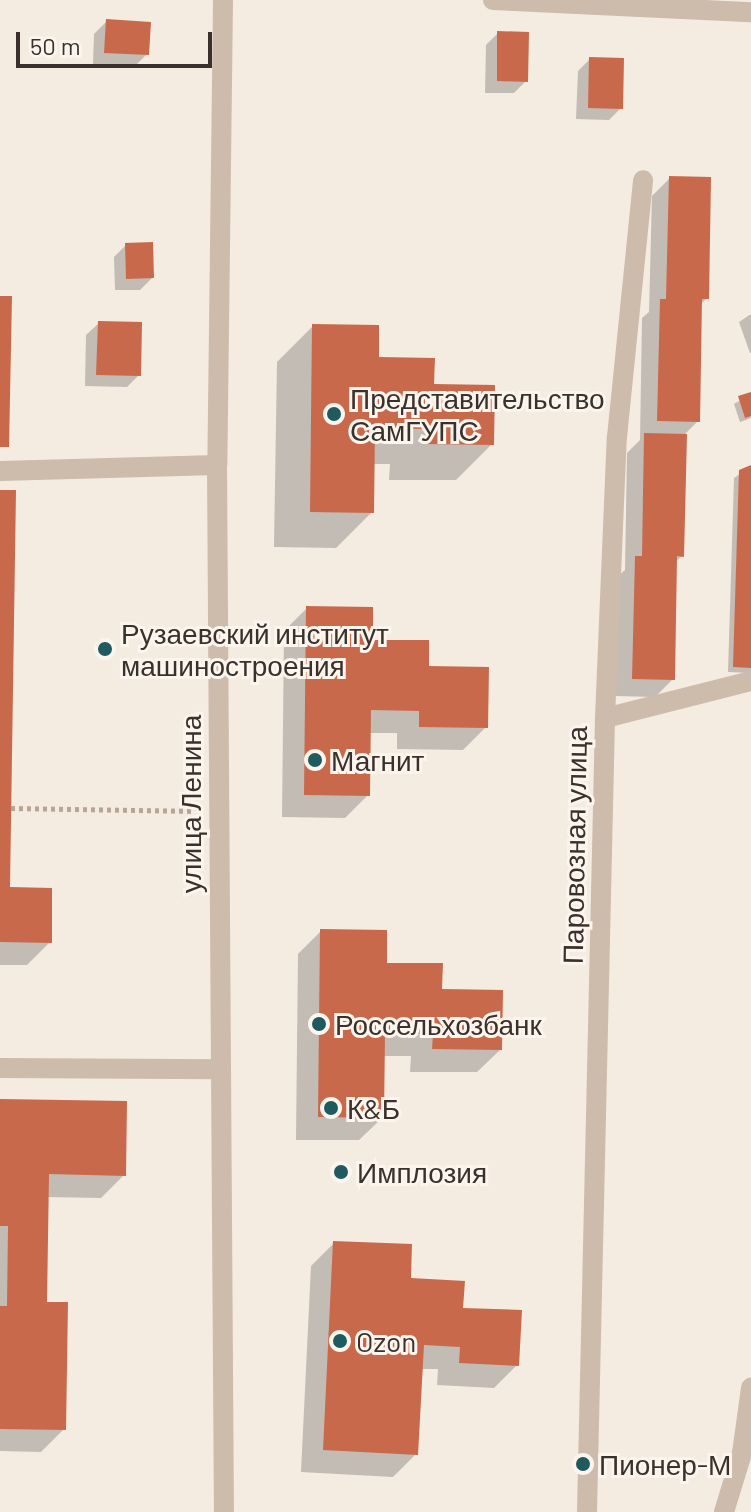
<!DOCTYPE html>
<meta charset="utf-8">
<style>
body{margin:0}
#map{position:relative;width:751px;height:1512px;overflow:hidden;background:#f4ebe1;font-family:Barlow,sans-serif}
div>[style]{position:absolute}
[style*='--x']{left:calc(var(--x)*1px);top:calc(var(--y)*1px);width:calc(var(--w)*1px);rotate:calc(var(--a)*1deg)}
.shadow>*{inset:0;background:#0003}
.building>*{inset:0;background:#c8694b}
.path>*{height:5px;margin-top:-2.5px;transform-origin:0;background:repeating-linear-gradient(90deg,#b9a596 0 4px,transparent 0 8px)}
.minor>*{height:20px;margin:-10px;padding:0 10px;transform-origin:10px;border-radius:10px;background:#cdbbac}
.dots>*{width:22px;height:22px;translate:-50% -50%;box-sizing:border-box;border:4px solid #fbf5ee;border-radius:50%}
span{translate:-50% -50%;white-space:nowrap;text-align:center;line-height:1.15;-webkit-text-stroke:6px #fbf5ee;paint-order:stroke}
.poi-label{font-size:28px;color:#3b302b}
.left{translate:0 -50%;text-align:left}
.street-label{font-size:28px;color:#3b302b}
.scale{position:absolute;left:16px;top:32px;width:196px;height:36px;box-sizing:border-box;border:4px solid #3b302b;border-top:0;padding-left:10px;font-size:24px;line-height:28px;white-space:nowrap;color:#3b302b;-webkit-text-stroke:6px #fbf5ee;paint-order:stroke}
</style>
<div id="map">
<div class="shadow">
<div style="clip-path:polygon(107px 21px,147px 54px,135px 66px,93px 64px,94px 34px)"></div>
<div style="clip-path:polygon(498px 33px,526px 81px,514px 93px,485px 93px,486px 45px)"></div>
<div style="clip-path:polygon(590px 59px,621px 108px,609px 120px,576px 119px,578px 71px)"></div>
<div style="clip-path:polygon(670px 178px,707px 298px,700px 305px,698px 421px,685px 434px,682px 556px,675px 562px,673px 679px,655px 697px,615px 696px,618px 576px,625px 570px,627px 453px,640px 440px,642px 318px,649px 312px,652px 196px)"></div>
<div style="clip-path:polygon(126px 245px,152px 278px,140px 290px,115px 290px,114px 257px)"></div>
<div style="clip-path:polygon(751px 314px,751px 353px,750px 353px,739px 322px)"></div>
<div style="clip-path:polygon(99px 323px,139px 375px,127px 387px,85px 386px,86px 335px)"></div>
<div style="clip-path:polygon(313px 326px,432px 386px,492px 444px,456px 480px,389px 480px,390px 464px,372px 464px,372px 512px,336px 548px,274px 547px,277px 362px)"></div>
<div style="clip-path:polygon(751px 394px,751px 418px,740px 422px,734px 404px)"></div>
<div style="clip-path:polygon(751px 467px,751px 673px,728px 672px,734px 478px)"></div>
<div style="clip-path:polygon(0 492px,8px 889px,50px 942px,27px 965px,0 965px)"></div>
<div style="clip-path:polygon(307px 608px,427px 668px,486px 727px,463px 750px,397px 749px,397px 733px,369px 733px,368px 795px,345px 818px,282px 817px,284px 631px)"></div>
<div style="clip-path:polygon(321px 931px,385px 965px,500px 1050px,477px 1072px,410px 1072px,411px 1056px,383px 1056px,382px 1118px,359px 1140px,296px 1140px,298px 954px)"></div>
<div style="clip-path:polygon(0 1101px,124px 1175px,101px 1198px,46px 1197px,45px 1304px,64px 1429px,41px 1452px,0 1451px)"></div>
<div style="clip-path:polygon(334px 1243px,409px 1280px,517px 1365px,494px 1388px,437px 1385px,438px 1369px,421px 1369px,416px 1454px,393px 1477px,301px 1472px,311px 1266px)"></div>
</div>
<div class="building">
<div style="clip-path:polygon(106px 19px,151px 22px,149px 55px,104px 53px)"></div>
<div style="clip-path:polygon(497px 31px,529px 32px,528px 82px,497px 81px)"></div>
<div style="clip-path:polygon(589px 57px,624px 58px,623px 109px,588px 108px)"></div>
<div style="clip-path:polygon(669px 176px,711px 177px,709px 299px,702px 299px,700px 422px,657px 421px,660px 299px,666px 299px)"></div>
<div style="clip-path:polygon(153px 242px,154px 278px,126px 279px,125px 243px)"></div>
<div style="clip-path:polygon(0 296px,12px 296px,9px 447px,0 447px)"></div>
<div style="clip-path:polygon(98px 321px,142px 322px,141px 376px,96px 375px)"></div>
<div style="clip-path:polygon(312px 324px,379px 325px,379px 357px,435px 358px,434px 384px,495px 385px,494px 445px,425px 444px,425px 429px,375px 428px,374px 513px,310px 512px)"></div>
<div style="clip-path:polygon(751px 392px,751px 416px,745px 418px,738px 396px)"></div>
<div style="clip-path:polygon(644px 433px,687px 434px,684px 557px,677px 556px,675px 680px,632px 679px,635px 556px,642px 556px)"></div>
<div style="clip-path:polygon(751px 465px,751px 668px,733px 667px,739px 470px)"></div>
<div style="clip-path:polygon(0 490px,16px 490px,10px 887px,52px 888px,52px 943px,0 942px)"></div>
<div style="clip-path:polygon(306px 606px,373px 607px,373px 640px,429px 640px,429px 666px,489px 667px,488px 728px,419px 727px,419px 711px,371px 710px,370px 796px,304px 795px)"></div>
<div style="clip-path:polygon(320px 929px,387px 930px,387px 963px,443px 963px,442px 989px,503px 990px,502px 1050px,432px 1049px,433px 1034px,385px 1033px,384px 1118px,318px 1117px)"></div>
<div style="clip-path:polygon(0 1099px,127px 1101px,126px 1176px,49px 1174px,47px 1302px,68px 1302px,66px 1430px,0 1429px,0 1306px,7px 1306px,8px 1226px,0 1226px)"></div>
<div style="clip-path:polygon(333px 1241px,412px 1244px,411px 1278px,465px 1281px,463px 1308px,522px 1310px,519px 1366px,459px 1363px,460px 1347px,424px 1345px,418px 1455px,323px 1450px)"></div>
</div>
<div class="path">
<div style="--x:11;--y:808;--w:187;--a:0.9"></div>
</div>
<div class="minor">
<div style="--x:223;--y:0;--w:465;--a:90.7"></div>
<div style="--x:217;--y:465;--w:1047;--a:89.62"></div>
<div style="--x:493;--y:0;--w:258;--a:2.7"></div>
<div style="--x:0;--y:471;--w:217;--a:-1.6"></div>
<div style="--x:605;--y:718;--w:151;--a:-14.2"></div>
<div style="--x:0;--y:1068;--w:220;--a:0.3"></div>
<div style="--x:587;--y:1512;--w:794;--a:-88.7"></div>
<div style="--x:605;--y:718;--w:281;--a:-87.6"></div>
<div style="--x:617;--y:437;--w:258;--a:-84.2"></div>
<div style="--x:724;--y:1512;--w:62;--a:-73"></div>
<div style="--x:742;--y:1453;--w:66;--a:-82.1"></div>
</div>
<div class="dots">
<div style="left:334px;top:414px;background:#1f5a5e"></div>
<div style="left:105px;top:649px;background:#1f5a5e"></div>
<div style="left:315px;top:760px;background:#1f5a5e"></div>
<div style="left:319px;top:1024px;background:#1f5a5e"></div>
<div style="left:331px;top:1108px;background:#1f5a5e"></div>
<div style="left:341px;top:1172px;background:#1f5a5e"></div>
<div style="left:340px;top:1341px;background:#1f5a5e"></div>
<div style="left:583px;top:1464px;background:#1f5a5e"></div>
</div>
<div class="poi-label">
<span class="left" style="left:350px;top:414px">Представительство<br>СамГУПС</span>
<span class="left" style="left:121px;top:649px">Рузаевский институт<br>машиностроения</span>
<span class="left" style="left:331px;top:760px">Магнит</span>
<span class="left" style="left:335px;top:1024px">Россельхозбанк</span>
<span class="left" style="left:347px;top:1108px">К&amp;Б</span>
<span class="left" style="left:357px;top:1172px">Имплозия</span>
<span class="left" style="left:356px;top:1341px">Ozon</span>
<span class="left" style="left:599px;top:1464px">Пионер-М</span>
</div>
<div class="street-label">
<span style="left:190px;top:804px;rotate:-90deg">улица Ленина</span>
<span style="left:574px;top:845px;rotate:-89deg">Паровозная улица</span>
</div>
<div class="scale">50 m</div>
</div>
